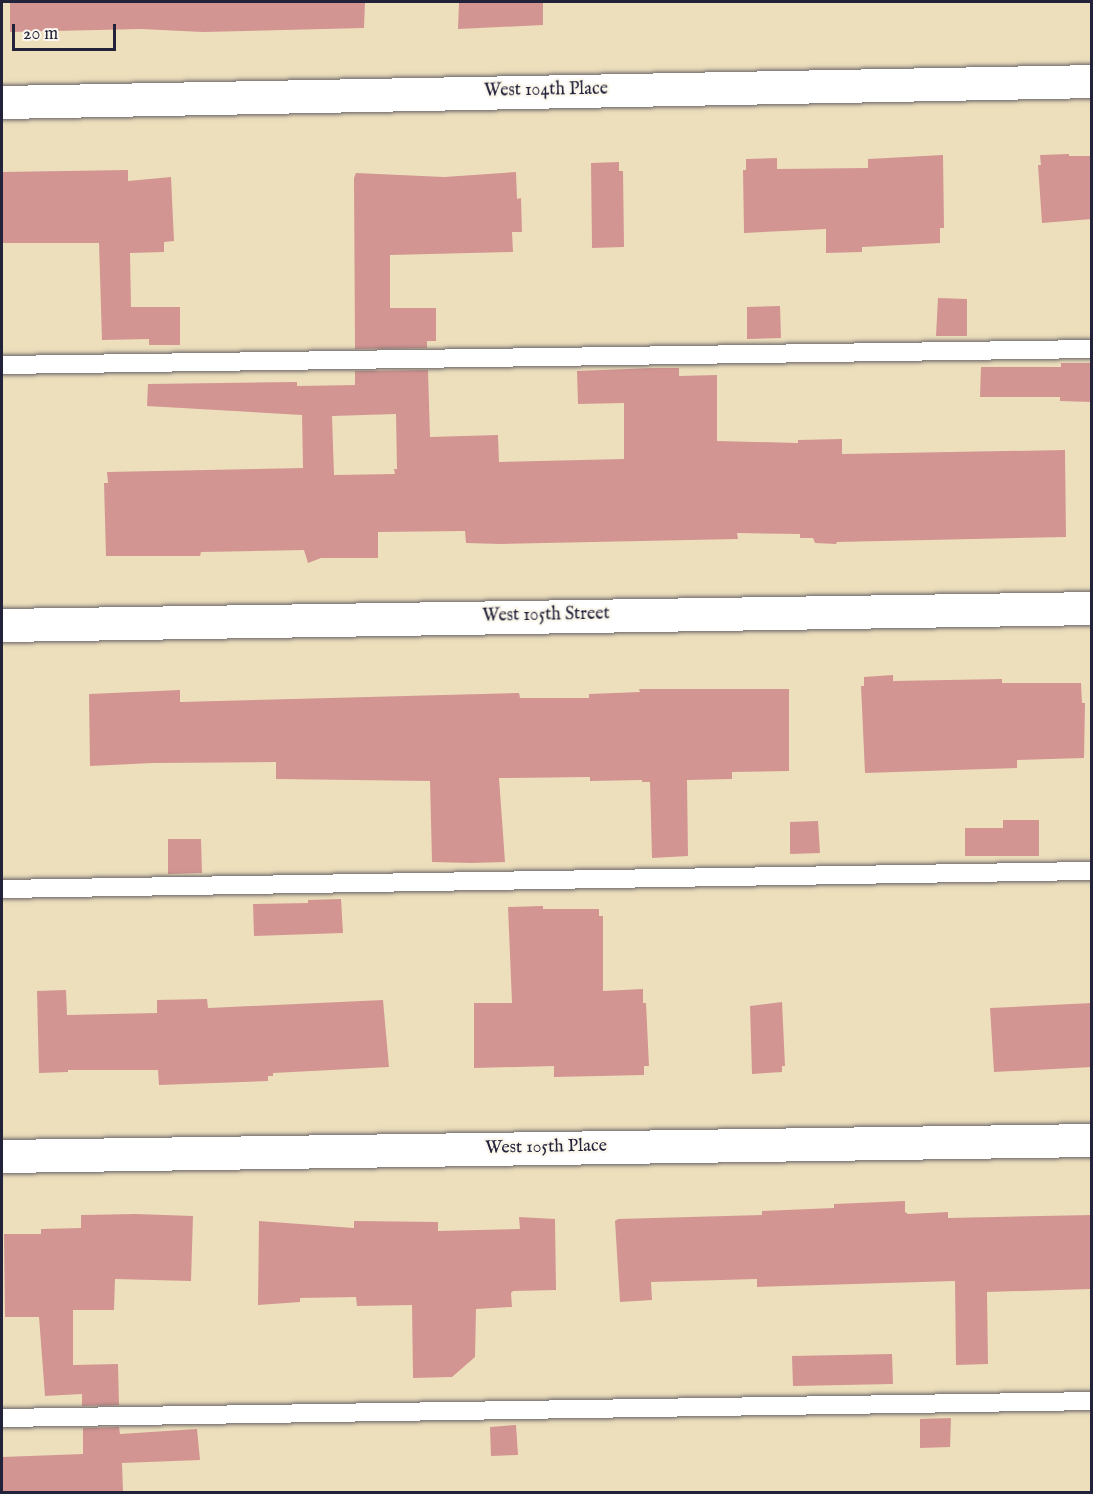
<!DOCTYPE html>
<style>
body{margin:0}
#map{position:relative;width:1093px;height:1494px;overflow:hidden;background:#eddfbc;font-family:"IM FELL English",serif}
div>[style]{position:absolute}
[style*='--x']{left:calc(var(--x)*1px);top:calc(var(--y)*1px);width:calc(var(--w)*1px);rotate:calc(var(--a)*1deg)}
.building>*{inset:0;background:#d39592}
.roads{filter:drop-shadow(0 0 2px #696468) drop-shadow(0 0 2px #696468)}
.service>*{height:18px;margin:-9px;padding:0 9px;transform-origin:9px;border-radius:9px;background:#fff}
.minor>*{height:33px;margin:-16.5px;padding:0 16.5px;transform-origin:16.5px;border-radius:16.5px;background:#fff}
span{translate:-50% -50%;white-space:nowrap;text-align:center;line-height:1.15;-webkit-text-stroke:4.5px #fbf7ec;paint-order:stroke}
.street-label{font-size:18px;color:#22223b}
.frame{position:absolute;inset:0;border:3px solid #22223b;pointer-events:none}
.scale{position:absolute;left:12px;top:24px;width:104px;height:27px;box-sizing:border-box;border:3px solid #22223b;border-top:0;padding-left:8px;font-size:18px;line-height:21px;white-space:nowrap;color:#22223b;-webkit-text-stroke:4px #fbf7ec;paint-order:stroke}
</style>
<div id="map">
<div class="building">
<div style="clip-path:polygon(10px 2px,365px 2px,364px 28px,203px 32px,141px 29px,10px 32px)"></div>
<div style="clip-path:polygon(459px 2px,543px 2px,543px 25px,458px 29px)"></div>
<div style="clip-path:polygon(1069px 154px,1069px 156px,1092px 156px,1092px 219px,1042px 223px,1038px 165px,1041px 165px,1040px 155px)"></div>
<div style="clip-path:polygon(943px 155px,944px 228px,940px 228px,940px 243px,862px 247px,862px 252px,826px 253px,826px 229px,744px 233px,743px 170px,746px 170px,746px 159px,777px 158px,777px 169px,868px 168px,868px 159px)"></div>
<div style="clip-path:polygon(619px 162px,619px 171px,623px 171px,624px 247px,592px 248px,591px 163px)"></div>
<div style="clip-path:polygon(128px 170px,128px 181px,171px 177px,174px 241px,164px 242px,164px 252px,130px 253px,131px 307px,180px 307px,180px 345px,149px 345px,149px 339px,102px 340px,99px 243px,2px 243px,2px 172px)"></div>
<div style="clip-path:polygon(516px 172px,517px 199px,521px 198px,522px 232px,512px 232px,513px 252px,390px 255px,390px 308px,436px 308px,436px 341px,427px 341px,427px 348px,355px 349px,354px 178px,356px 173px,444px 177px)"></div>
<div style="clip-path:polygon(938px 298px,967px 299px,967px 336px,936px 336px)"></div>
<div style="clip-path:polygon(780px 306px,781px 338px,747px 339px,747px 307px)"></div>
<div style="clip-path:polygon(1061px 363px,1092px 363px,1092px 402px,1060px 401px,1060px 397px,980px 397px,981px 367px,1061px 367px)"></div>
<div style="clip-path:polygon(evenodd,653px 368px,679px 368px,679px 376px,717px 375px,717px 441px,798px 443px,798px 440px,842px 439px,842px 454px,1065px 450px,1066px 537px,837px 542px,836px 544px,815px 543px,813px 538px,800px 538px,800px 534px,737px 533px,738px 539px,501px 544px,466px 543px,465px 531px,378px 532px,378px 558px,321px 558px,308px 563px,304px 550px,201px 552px,200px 556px,106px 556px,104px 483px,108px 483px,107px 472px,303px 468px,302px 415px,147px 406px,148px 384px,297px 382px,297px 386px,355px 385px,355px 371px,428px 370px,430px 437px,498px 435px,499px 462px,624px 459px,624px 403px,578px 404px,577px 371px,653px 368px,396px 414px,397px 469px,394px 469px,395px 474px,334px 475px,332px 416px,396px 414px)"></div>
<div style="clip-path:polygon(893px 675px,893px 681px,1002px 679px,1002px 683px,1081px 683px,1082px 703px,1085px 703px,1084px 758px,1017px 760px,1017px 768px,865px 773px,861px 686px,864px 686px,864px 677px)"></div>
<div style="clip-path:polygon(639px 689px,789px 689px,789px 771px,732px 772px,732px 779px,687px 780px,688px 856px,652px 858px,650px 782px,642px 782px,642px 780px,590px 781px,590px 777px,499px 778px,505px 862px,472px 863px,432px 862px,430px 781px,276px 779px,276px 762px,153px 763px,90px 766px,89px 694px,180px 690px,180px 702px,519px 693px,520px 698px,589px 698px,589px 694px,640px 692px)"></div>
<div style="clip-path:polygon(1003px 820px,1039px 820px,1039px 856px,965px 856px,965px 828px,1003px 828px)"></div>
<div style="clip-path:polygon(818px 821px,820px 853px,790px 854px,790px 822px)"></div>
<div style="clip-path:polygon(168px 839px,201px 839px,202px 873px,168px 874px)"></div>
<div style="clip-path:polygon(341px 899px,343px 933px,254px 936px,253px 904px,308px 903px,308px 900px)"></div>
<div style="clip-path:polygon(543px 906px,543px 909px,599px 909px,599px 916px,603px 916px,603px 991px,643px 989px,643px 1003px,646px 1003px,649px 1066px,644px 1066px,644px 1075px,554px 1077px,554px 1066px,474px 1068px,474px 1003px,512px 1003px,508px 907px)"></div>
<div style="clip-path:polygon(66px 990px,67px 1015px,157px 1013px,157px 1000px,207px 999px,208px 1008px,383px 1000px,389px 1067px,273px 1073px,273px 1076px,268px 1076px,268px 1081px,159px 1085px,158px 1070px,68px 1070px,68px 1072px,39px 1073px,37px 991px)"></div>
<div style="clip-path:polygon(782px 1002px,785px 1066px,782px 1066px,782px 1072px,752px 1074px,750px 1006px)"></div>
<div style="clip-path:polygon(1092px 1003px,1092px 1067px,994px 1072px,990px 1008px)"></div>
<div style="clip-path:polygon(905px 1201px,905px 1212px,908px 1214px,948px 1212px,948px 1218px,1092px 1215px,1092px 1289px,987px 1292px,988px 1364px,956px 1365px,955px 1281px,757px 1287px,757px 1279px,651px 1282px,652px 1300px,620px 1302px,615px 1221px,618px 1219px,762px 1215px,762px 1211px,834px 1208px,834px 1204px)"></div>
<div style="clip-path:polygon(136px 1214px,193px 1216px,191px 1281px,115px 1279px,114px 1310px,73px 1310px,73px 1365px,118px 1364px,119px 1405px,82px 1406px,82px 1394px,45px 1396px,39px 1317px,5px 1317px,4px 1234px,41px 1234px,41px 1229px,81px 1228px,81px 1215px)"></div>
<div style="clip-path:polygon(519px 1217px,555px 1219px,556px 1290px,513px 1291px,511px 1293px,512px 1307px,476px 1309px,475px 1357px,452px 1377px,413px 1378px,412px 1305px,357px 1306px,356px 1297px,300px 1298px,300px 1302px,258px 1305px,259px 1221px,354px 1228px,354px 1221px,438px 1222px,438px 1231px,520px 1229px)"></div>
<div style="clip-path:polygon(892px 1354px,893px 1384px,793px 1386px,792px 1356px)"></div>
<div style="clip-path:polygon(951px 1418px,950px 1447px,920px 1448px,920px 1419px)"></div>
<div style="clip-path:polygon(516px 1425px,518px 1455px,491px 1456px,490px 1427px)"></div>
<div style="clip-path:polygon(119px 1427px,120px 1434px,197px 1429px,200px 1460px,122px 1463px,123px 1492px,2px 1492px,2px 1457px,83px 1454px,83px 1428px)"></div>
</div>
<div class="roads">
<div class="service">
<div style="--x:2;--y:365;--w:1090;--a:-0.84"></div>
<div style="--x:2;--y:889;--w:1090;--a:-0.95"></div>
<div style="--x:2;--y:1418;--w:1090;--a:-0.89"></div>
</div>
<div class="minor">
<div style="--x:2;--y:102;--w:1090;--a:-1.1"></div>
<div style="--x:2;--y:625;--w:1090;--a:-0.89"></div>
<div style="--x:2;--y:1156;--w:1090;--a:-0.84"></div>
</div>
</div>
<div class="street-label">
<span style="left:546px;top:91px;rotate:-1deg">West 104th Place</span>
<span style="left:546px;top:616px;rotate:-1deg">West 105th Street</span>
<span style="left:546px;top:1148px;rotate:-1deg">West 105th Place</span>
</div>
<div class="frame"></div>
<div class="scale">20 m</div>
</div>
